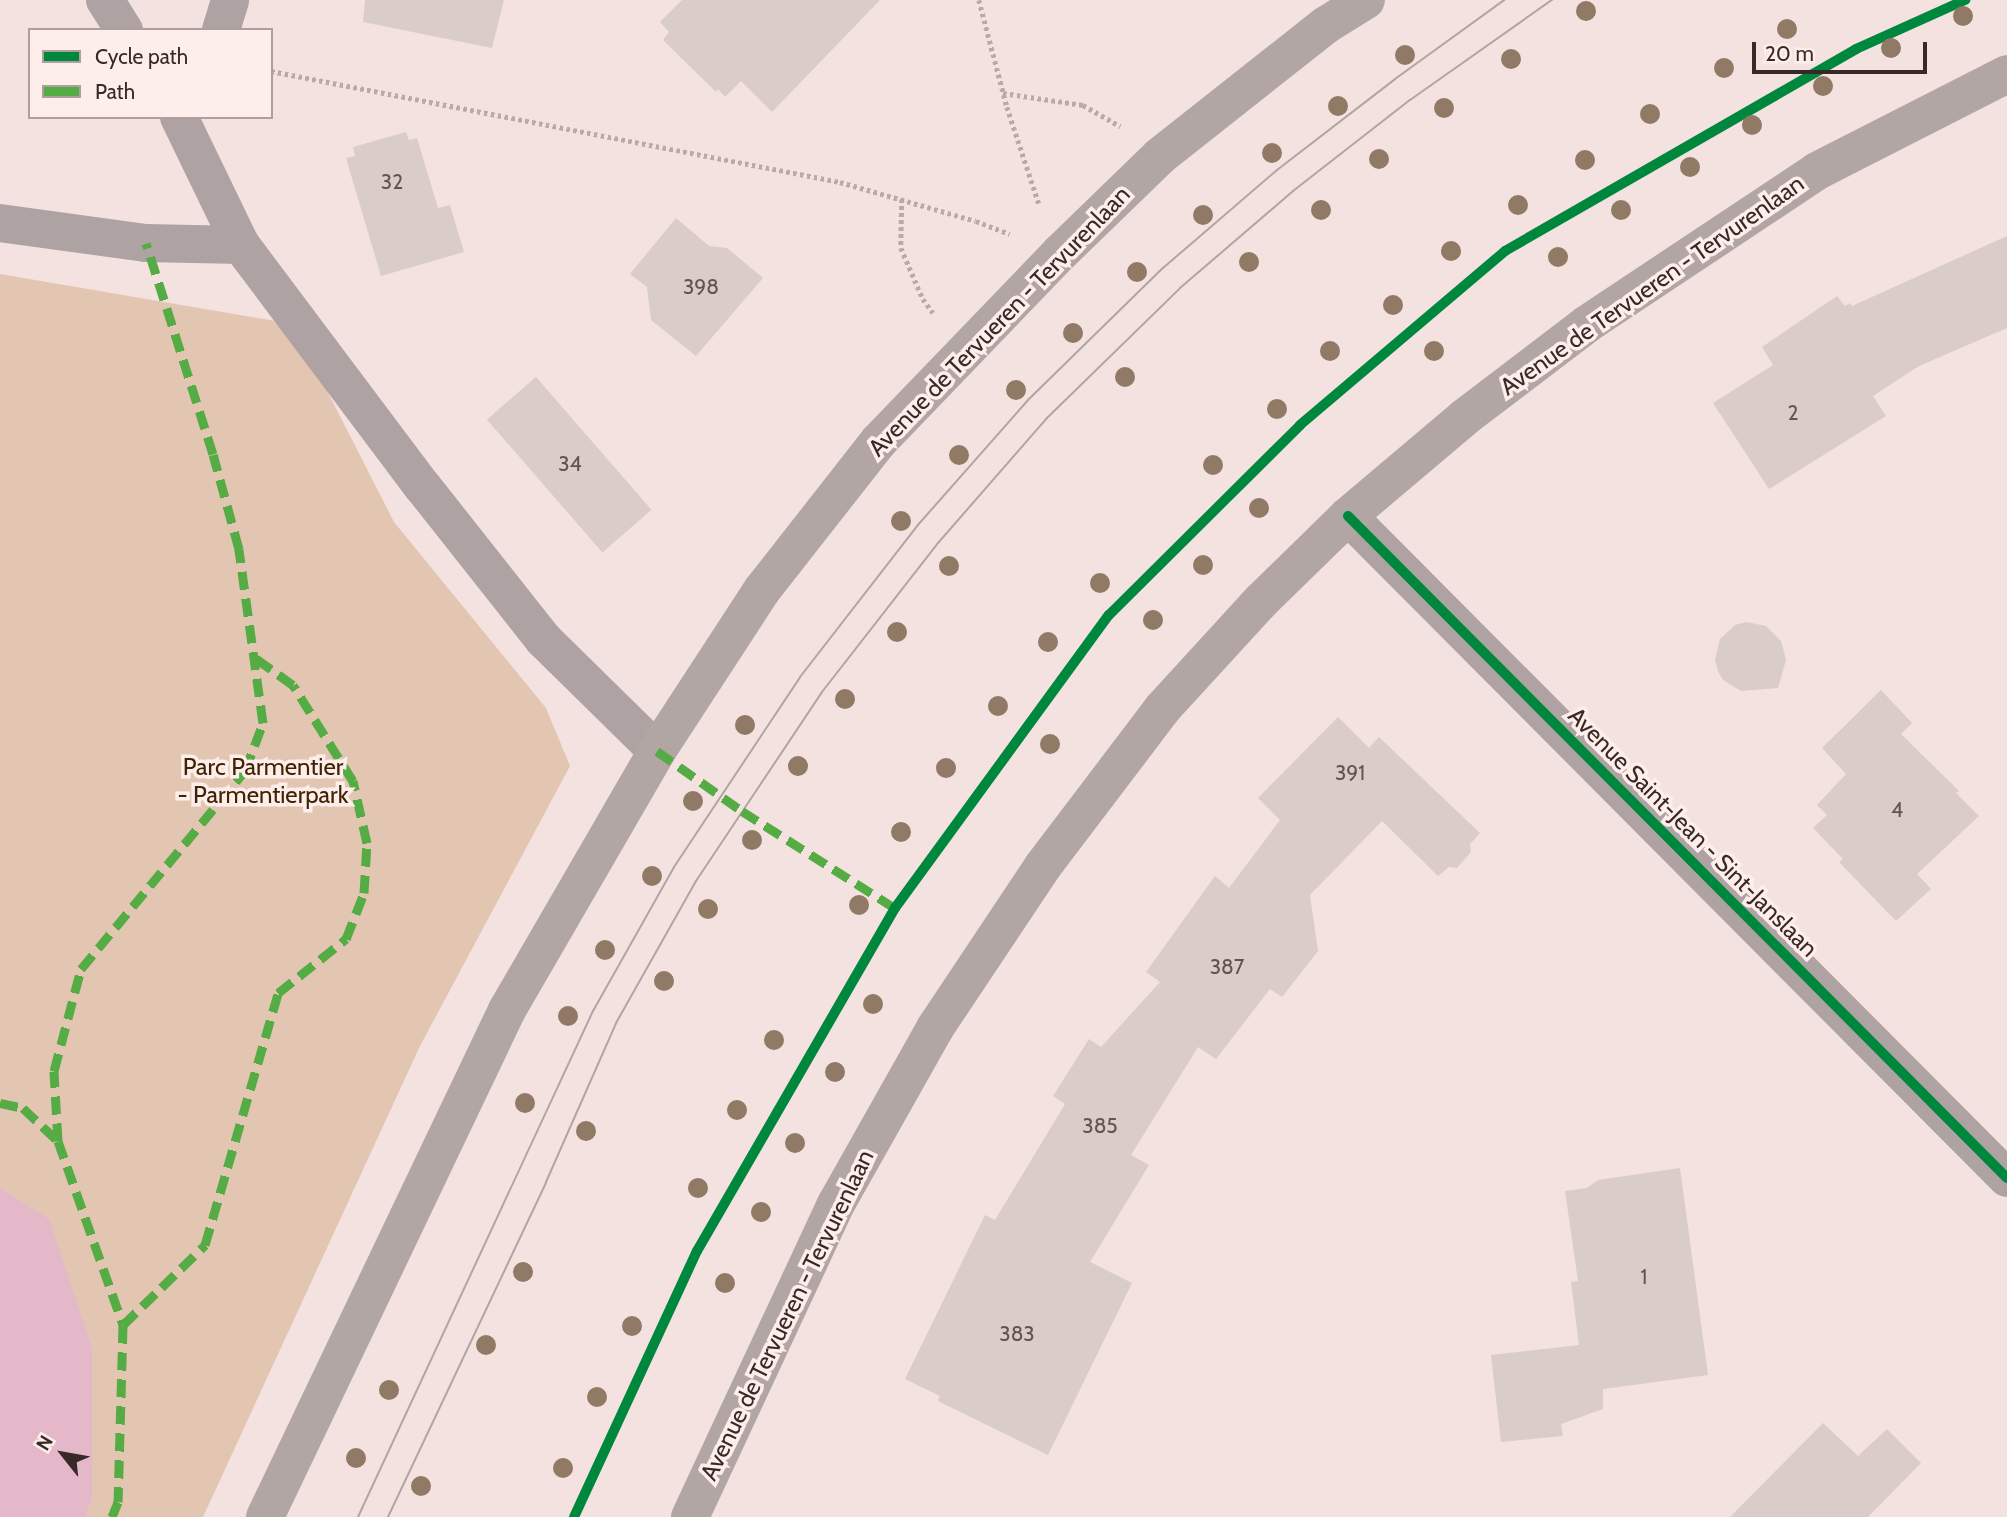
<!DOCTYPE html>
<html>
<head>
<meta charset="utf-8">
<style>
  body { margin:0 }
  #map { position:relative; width:2007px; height:1517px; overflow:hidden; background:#f3e2df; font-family:Cabin,sans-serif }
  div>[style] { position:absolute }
  .green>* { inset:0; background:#e3c6b1 }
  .water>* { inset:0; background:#e4b8c9 }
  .building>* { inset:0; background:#daccc8; transform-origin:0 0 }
  .path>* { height:4.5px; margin-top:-2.25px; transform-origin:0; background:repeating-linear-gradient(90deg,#b7aba9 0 3.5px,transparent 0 7px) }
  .street>* { height:38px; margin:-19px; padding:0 19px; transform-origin:19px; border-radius:19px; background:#aea2a3 }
  .primary>* { height:38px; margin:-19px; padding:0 19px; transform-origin:19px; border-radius:19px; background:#b2a6a4 }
  .tram>* { height:2px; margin:-1px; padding:0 1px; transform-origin:1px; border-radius:1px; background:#b1a5a4 }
  .quiet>* { height:9px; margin-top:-4.5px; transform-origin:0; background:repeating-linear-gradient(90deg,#55ab44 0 18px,transparent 0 27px) }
  .cycleway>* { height:10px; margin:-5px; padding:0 5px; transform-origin:5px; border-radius:5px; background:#00873e }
  .trees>* { width:20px; height:20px; margin:-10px; border-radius:50%; background:#907965 }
  span { translate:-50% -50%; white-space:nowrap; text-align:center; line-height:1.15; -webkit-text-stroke:7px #fdedeb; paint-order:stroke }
  .number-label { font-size:21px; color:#625451 }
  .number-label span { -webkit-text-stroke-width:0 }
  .street-label { font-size:24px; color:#382927 }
  .park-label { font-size:24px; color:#3f2302 }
  .legend { position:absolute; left:28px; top:28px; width:245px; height:91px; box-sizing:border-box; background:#fdedeb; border:2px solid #ae9f9d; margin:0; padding:9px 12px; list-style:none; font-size:21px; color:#382927 }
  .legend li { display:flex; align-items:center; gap:14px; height:35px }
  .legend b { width:35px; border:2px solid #ae9f9d }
  .north { position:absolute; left:28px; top:1419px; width:70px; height:70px; -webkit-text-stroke:5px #fdedeb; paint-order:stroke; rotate:301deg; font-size:19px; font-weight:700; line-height:28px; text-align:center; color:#382927 }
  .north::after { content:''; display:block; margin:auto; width:24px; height:32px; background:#382927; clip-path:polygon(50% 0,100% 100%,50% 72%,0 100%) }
  .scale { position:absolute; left:1752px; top:42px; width:175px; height:32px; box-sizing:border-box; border:4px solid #382927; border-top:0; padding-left:9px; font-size:21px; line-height:24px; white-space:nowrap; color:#382927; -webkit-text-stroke:5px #fdedeb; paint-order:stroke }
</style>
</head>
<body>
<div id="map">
  <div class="green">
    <i style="clip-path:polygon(0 274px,293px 324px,394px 522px,546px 708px,570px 766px,420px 1046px,203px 1517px,0 1517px)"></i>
  </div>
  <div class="water">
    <i style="clip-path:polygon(0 1188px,49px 1219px,92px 1347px,92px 1496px,85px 1517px,0 1517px)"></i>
  </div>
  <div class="building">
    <i style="clip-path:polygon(365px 0,504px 0,492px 48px,363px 22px)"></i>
    <i style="clip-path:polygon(682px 0,880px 0,772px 112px,741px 81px,725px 97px,718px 89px,716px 92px,663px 40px,669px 32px,660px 22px)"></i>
    <i style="clip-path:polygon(406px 132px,409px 140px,417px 138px,438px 208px,450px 205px,464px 252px,381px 276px,346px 158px,355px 156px,353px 147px)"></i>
    <i style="clip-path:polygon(676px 218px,709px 246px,727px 248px,763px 278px,696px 356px,651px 320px,647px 287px,630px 274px)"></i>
    <i style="clip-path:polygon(2007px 236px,2007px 328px,1919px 366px,1873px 396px,1886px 416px,1769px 489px,1713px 403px,1773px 365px,1762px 347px,1837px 296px,1845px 306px,1850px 303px,1852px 306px)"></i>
    <i style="left:536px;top:377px;width:176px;height:65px;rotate:49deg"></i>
    <i style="clip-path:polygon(1746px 622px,1766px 626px,1781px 641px,1786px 660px,1778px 688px,1741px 691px,1723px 680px,1718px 671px,1715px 660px,1720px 639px,1735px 625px)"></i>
    <i style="clip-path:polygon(1881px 690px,1912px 723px,1901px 734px,1959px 791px,1956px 793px,1979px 816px,1917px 874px,1931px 889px,1896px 921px,1839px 862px,1843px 859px,1813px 828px,1827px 815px,1817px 805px,1846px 774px,1822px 748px)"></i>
    <i style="clip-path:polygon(1338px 717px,1369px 748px,1379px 737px,1480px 833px,1470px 844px,1471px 852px,1457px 868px,1449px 867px,1438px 876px,1382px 821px,1310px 895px,1318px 951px,1282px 997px,1270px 989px,1216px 1059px,1198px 1047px,1131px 1155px,1149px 1165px,1090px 1262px,1132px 1283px,1048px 1455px,938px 1401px,940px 1396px,905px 1379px,985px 1215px,995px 1220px,1065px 1104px,1053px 1096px,1089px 1039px,1101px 1047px,1160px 982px,1146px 972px,1215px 876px,1229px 888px,1280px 820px,1258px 798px)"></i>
    <i style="clip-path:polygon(1680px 1168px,1708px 1375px,1603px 1389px,1603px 1409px,1561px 1424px,1563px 1436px,1501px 1442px,1491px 1355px,1579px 1345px,1571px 1282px,1578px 1281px,1565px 1191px,1587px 1188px,1598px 1180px)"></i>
    <i style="clip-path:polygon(1823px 1423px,1858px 1456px,1887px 1429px,1921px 1463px,1868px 1517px,1730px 1517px)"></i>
  </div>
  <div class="path">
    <i style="left:979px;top:0;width:111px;rotate:75.3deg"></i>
    <i style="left:1007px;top:107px;width:102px;rotate:71.7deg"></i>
    <i style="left:271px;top:71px;width:580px;rotate:11.04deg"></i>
    <i style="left:840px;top:182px;width:141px;rotate:16deg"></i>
    <i style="left:976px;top:221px;width:36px;rotate:21deg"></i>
    <i style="left:1003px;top:93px;width:81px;rotate:8.5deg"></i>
    <i style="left:1083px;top:105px;width:43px;rotate:29.6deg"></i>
    <i style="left:902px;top:199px;width:49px;rotate:91.2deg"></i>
    <i style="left:901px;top:248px;width:56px;rotate:66.7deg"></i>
    <i style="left:923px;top:299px;width:17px;rotate:54deg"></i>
  </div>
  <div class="street">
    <i style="left:105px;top:0;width:36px;rotate:58deg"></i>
    <i style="left:221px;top:30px;width:31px;rotate:-73deg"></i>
    <i style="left:179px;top:117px;width:142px;rotate:64.2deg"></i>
    <i style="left:241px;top:245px;width:303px;rotate:53.1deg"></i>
    <i style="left:423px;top:487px;width:195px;rotate:51.7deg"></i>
    <i style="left:544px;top:640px;width:158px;rotate:44.5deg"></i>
    <i style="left:0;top:223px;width:147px;rotate:7.8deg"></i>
    <i style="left:146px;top:243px;width:95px;rotate:1.2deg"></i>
    <i style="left:1348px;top:516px;width:934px;rotate:45.13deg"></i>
  </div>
  <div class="primary">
    <i style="left:265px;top:1517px;width:562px;rotate:-64.48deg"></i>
    <i style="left:507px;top:1010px;width:299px;rotate:-59.9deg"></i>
    <i style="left:657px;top:751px;width:192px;rotate:-56.9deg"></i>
    <i style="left:762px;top:590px;width:189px;rotate:-51.9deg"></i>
    <i style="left:879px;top:441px;width:261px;rotate:-46.1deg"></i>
    <i style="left:1060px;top:253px;width:139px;rotate:-44.1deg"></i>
    <i style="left:1160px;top:156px;width:211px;rotate:-38.3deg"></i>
    <i style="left:1326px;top:25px;width:47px;rotate:-32deg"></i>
    <i style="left:690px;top:1517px;width:345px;rotate:-65deg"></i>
    <i style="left:836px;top:1204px;width:202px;rotate:-60.6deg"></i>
    <i style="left:935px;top:1028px;width:195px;rotate:-56.3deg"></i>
    <i style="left:1043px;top:866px;width:197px;rotate:-52.8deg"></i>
    <i style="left:1162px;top:709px;width:148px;rotate:-47.5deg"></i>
    <i style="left:1262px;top:600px;width:120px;rotate:-44.3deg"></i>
    <i style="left:1348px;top:516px;width:153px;rotate:-40.2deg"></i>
    <i style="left:1465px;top:417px;width:153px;rotate:-37.3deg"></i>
    <i style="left:1587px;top:324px;width:276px;rotate:-33.6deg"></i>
    <i style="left:1817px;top:171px;width:213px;rotate:-27deg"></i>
  </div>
  <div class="tram">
    <i style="left:358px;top:1517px;width:558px;rotate:-65.09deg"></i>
    <i style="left:593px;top:1011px;width:165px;rotate:-60.6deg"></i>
    <i style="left:674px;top:867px;width:228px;rotate:-56.4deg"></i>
    <i style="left:800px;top:677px;width:191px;rotate:-52.2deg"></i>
    <i style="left:917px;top:526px;width:168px;rotate:-48.6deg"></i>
    <i style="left:1028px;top:400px;width:189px;rotate:-44.4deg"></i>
    <i style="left:1163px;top:268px;width:150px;rotate:-40.7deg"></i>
    <i style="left:1277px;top:170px;width:149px;rotate:-37.6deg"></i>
    <i style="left:1395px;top:79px;width:135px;rotate:-35.9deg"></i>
    <i style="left:388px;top:1517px;width:370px;rotate:-64.7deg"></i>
    <i style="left:546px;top:1182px;width:174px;rotate:-66.2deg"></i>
    <i style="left:616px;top:1023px;width:163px;rotate:-60.6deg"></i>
    <i style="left:696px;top:881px;width:227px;rotate:-56.3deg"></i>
    <i style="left:822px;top:692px;width:189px;rotate:-52.1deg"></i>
    <i style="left:938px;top:543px;width:166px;rotate:-48.9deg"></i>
    <i style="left:1047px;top:418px;width:186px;rotate:-44.3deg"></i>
    <i style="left:1180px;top:288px;width:149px;rotate:-40.6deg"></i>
    <i style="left:1293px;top:191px;width:148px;rotate:-37.9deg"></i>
    <i style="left:1410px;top:100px;width:174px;rotate:-35.2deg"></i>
  </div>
  <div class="quiet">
    <i style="left:657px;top:751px;width:104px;rotate:35.2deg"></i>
    <i style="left:742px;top:811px;width:181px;rotate:32.4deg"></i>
    <i style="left:0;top:1103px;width:24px;rotate:12deg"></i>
    <i style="left:23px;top:1108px;width:48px;rotate:43.3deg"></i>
    <i style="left:58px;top:1141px;width:195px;rotate:70.5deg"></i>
    <i style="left:123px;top:1325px;width:177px;rotate:91.6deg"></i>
    <i style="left:118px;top:1502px;width:16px;rotate:112deg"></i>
    <i style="left:58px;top:1141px;width:70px;rotate:-93.3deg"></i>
    <i style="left:54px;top:1071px;width:106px;rotate:-75.2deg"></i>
    <i style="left:81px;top:969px;width:257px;rotate:-50.4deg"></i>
    <i style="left:245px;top:771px;width:51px;rotate:-69.4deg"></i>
    <i style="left:263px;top:723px;width:176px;rotate:-97.9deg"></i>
    <i style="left:239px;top:549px;width:98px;rotate:-105.3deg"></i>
    <i style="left:213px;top:454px;width:221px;rotate:-107.6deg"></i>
    <i style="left:123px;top:1325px;width:115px;rotate:-44.3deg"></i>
    <i style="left:205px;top:1245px;width:262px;rotate:-73.8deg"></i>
    <i style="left:278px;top:993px;width:87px;rotate:-38.5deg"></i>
    <i style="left:346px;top:939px;width:49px;rotate:-68.6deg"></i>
    <i style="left:364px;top:893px;width:50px;rotate:-86.6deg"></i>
    <i style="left:367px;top:843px;width:64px;rotate:-102.7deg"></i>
    <i style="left:353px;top:781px;width:113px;rotate:-122deg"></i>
    <i style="left:293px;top:685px;width:48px;rotate:-144.3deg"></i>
  </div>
  <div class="cycleway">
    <i style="left:1348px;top:516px;width:934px;rotate:45.13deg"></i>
    <i style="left:574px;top:1517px;width:293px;rotate:-65.2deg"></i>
    <i style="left:697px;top:1251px;width:396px;rotate:-60deg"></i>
    <i style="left:895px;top:908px;width:363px;rotate:-53.9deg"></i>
    <i style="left:1109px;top:615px;width:269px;rotate:-44.8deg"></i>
    <i style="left:1300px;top:425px;width:269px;rotate:-40.3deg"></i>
    <i style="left:1505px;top:251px;width:405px;rotate:-29.9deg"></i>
    <i style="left:1856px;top:49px;width:120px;rotate:-24.2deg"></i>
  </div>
  <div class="trees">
    <i style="left:1586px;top:11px"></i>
    <i style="left:1963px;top:16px"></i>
    <i style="left:1787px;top:29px"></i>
    <i style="left:1891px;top:48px"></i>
    <i style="left:1405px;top:55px"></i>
    <i style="left:1511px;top:59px"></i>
    <i style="left:1724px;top:68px"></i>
    <i style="left:1823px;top:86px"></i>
    <i style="left:1338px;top:106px"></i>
    <i style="left:1444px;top:108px"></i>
    <i style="left:1650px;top:114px"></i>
    <i style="left:1752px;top:125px"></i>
    <i style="left:1272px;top:153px"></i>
    <i style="left:1379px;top:159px"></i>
    <i style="left:1585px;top:160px"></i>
    <i style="left:1690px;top:167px"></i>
    <i style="left:1518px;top:205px"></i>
    <i style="left:1321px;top:210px"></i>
    <i style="left:1621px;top:210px"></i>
    <i style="left:1203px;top:215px"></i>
    <i style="left:1451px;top:251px"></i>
    <i style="left:1558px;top:257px"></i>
    <i style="left:1249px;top:262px"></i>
    <i style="left:1137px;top:272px"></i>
    <i style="left:1393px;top:305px"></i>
    <i style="left:1073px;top:333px"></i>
    <i style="left:1330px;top:351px"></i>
    <i style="left:1434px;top:351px"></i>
    <i style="left:1125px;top:377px"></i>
    <i style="left:1016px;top:390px"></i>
    <i style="left:1277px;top:409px"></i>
    <i style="left:959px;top:455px"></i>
    <i style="left:1213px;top:465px"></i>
    <i style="left:1259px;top:508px"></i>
    <i style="left:901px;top:521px"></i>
    <i style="left:1203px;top:565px"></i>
    <i style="left:949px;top:566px"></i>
    <i style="left:1100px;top:583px"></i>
    <i style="left:1153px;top:620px"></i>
    <i style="left:897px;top:632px"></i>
    <i style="left:1048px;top:642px"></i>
    <i style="left:845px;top:699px"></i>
    <i style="left:998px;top:706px"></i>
    <i style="left:745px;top:725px"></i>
    <i style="left:1050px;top:744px"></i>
    <i style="left:798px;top:766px"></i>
    <i style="left:946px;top:768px"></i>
    <i style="left:693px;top:801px"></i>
    <i style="left:901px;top:832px"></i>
    <i style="left:752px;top:840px"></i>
    <i style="left:652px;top:876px"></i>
    <i style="left:859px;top:905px"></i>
    <i style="left:708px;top:909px"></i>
    <i style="left:605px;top:950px"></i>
    <i style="left:664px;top:981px"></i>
    <i style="left:873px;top:1004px"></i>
    <i style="left:568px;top:1016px"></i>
    <i style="left:774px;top:1040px"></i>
    <i style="left:835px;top:1072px"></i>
    <i style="left:525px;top:1103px"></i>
    <i style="left:737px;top:1110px"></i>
    <i style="left:586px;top:1131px"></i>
    <i style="left:795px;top:1143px"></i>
    <i style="left:698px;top:1188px"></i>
    <i style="left:761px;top:1212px"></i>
    <i style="left:523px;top:1272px"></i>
    <i style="left:725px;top:1283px"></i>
    <i style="left:632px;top:1326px"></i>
    <i style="left:486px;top:1345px"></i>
    <i style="left:389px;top:1390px"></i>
    <i style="left:597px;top:1397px"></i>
    <i style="left:356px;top:1458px"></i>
    <i style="left:563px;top:1468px"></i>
    <i style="left:421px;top:1486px"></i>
  </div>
  <div class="number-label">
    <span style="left:392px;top:182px">32</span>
    <span style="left:701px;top:287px">398</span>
    <span style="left:1793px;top:413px">2</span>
    <span style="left:570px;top:464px">34</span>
    <span style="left:1350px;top:773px">391</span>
    <span style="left:1897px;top:810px">4</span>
    <span style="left:1227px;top:967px">387</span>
    <span style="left:1100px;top:1126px">385</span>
    <span style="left:1644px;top:1277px">1</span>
    <span style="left:1017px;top:1334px">383</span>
  </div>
  <div class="street-label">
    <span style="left:1652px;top:285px;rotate:-35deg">Avenue de Tervueren - Tervurenlaan</span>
    <span style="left:999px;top:321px;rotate:-46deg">Avenue de Tervueren - Tervurenlaan</span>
    <span style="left:1693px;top:832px;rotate:45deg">Avenue Saint-Jean - Sint-Janslaan</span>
    <span style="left:787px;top:1315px;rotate:-64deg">Avenue de Tervueren - Tervurenlaan</span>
  </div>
  <div class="park-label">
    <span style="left:263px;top:781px">Parc Parmentier<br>- Parmentierpark</span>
  </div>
  <ul class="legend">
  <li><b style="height:9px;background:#00873e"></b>Cycle path</li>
  <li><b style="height:9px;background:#55ab44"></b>Path</li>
  </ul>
  <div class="north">N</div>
  <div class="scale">20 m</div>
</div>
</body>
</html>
